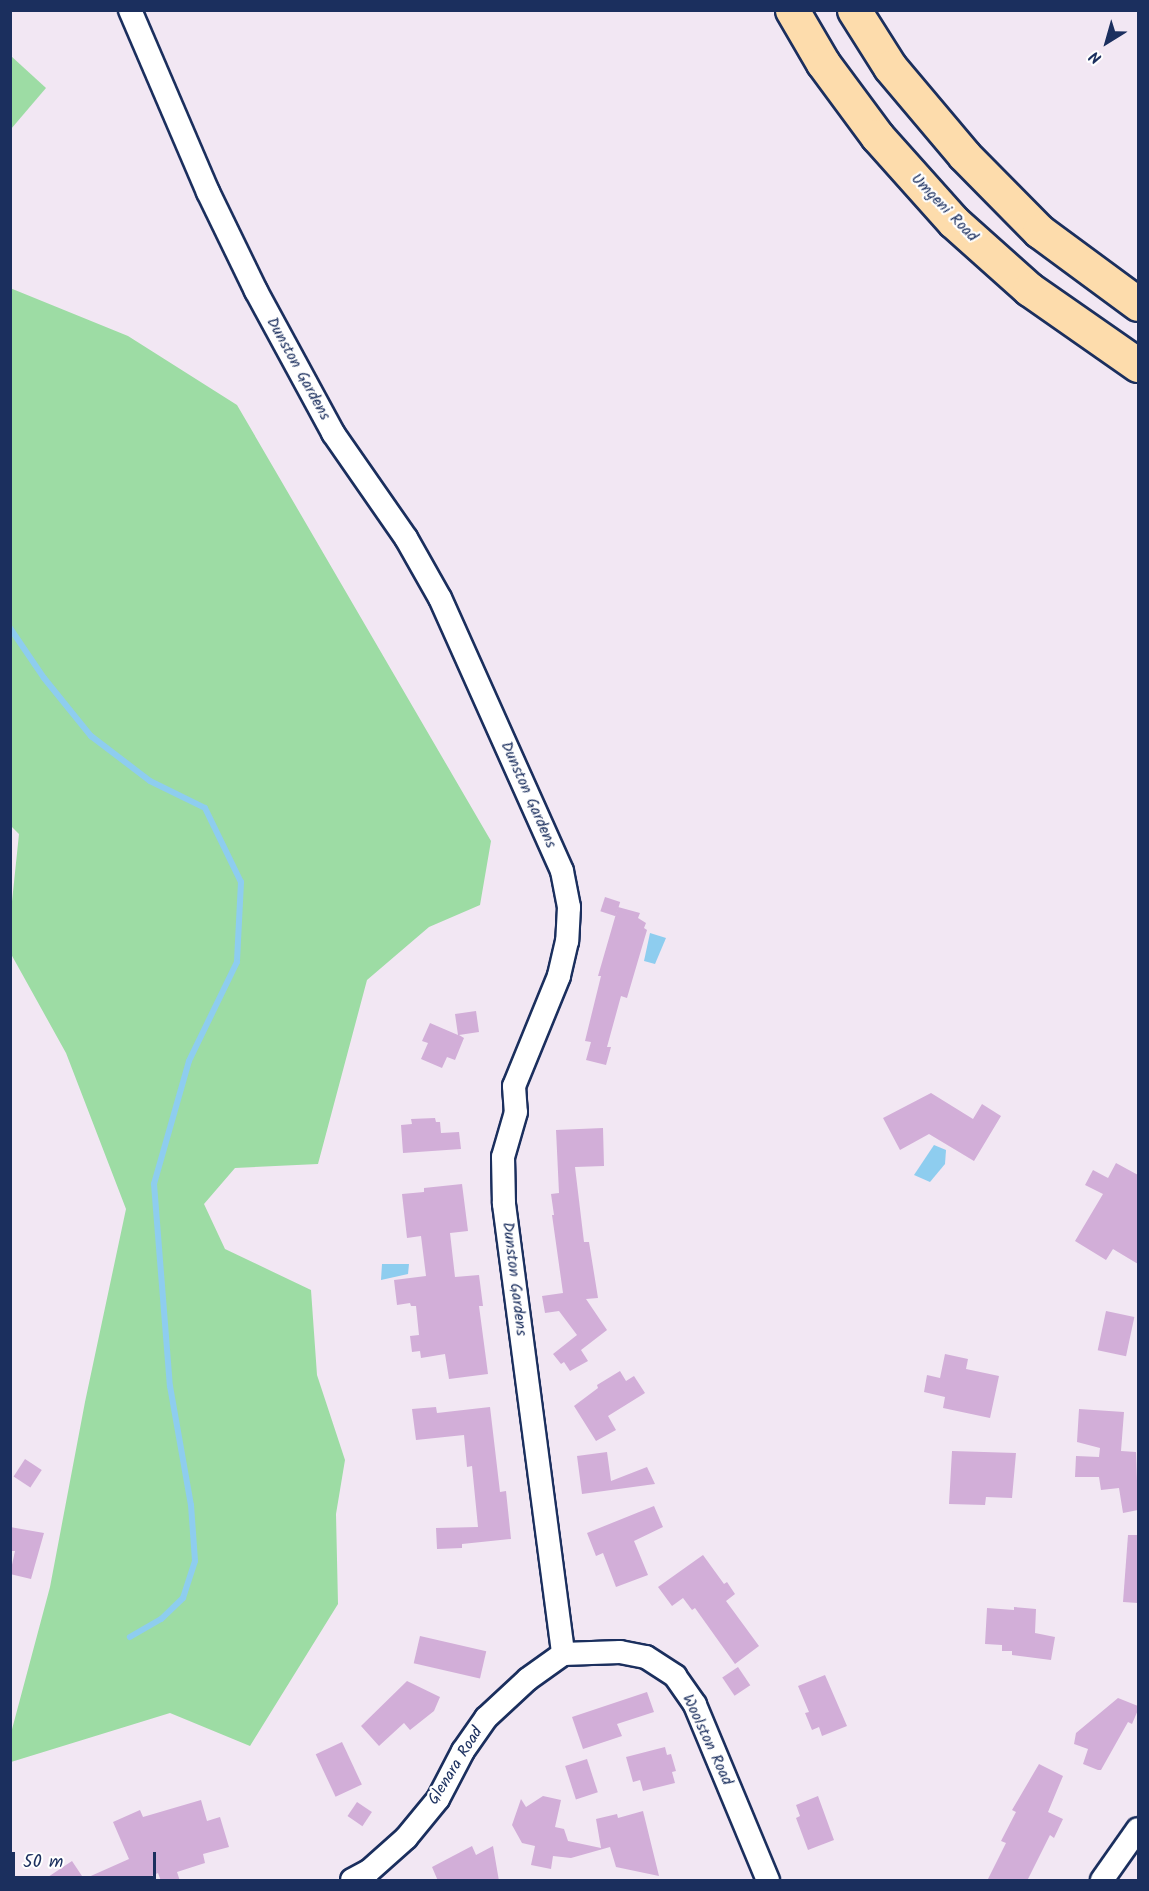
<!DOCTYPE html>
<html>
<head>
<meta charset="utf-8">
<style>
  body { margin:0 }
  #map { position:relative; width:1149px; height:1891px; overflow:hidden; background:#f2e7f3; font-family:Kalam,sans-serif }
  div>[style] { position:absolute }
  .green>* { inset:0; background:#9ddca4 }
  .water>* { inset:0; background:#8ecdef }
  .stream>* { height:6px; margin:-3px; padding:0 3px; transform-origin:3px; border-radius:3px; background:#8ecdef }
  .building>* { inset:0; background:#d2aed8; transform-origin:0 0 }
  .roads { filter:drop-shadow(2px 0 #1b2f5e) drop-shadow(-2px 0 #1b2f5e) drop-shadow(0 2px #1b2f5e) drop-shadow(0 -2px #1b2f5e) }
  .street>* { height:22px; margin:-11px; padding:0 11px; transform-origin:11px; border-radius:11px; background:#fff }
  .highway>* { height:33px; margin:-16.5px; padding:0 16.5px; transform-origin:16.5px; border-radius:16.5px; background:#fddcac }
  span { translate:-50% -50%; white-space:nowrap; text-align:center; line-height:1.15; -webkit-text-stroke:4.5px #fff; paint-order:stroke }
  .street-label { font-size:16px; color:#1b2f5e }
  .frame { position:absolute; inset:0; border:12px solid #1b2f5e; pointer-events:none }
  .north { position:absolute; left:1077px; top:12px; width:60px; height:60px; -webkit-text-stroke:4px #fff; paint-order:stroke; rotate:217deg; font-size:16px; font-weight:700; line-height:24px; text-align:center; color:#1b2f5e }
  .north::after { content:''; display:block; margin:auto; width:21px; height:27px; background:#1b2f5e; clip-path:polygon(50% 0,100% 100%,50% 72%,0 100%) }
  .scale { position:absolute; left:12px; top:1852px; width:144px; height:27px; box-sizing:border-box; border:3px solid #1b2f5e; border-top:0; padding-left:8px; font-size:18px; line-height:21px; white-space:nowrap; color:#1b2f5e; -webkit-text-stroke:4px #fff; paint-order:stroke }
</style>
</head>
<body>
<div id="map">
  <div class="green">
    <i style="clip-path:polygon(11px 56px,46px 88px,11px 129px)"></i>
    <i style="clip-path:polygon(10px 288px,128px 336px,237px 405px,491px 841px,480px 905px,429px 927px,367px 980px,318px 1164px,235px 1168px,204px 1204px,225px 1249px,311px 1290px,317px 1375px,345px 1460px,336px 1514px,338px 1604px,250px 1746px,170px 1713px,11px 1762px,11px 1733px,50px 1587px,85px 1402px,126px 1209px,66px 1053px,11px 954px,11px 911px,19px 834px,10px 825px)"></i>
  </div>
  <div class="water">
    <i style="clip-path:polygon(650px 933px,666px 938px,655px 964px,644px 961px)"></i>
    <i style="clip-path:polygon(934px 1145px,946px 1150px,945px 1164px,930px 1182px,914px 1175px)"></i>
    <i style="clip-path:polygon(382px 1264px,409px 1264px,408px 1274px,381px 1280px)"></i>
  </div>
  <div class="stream">
    <i style="left:10px;top:628px;width:60px;rotate:55.8deg"></i>
    <i style="left:44px;top:678px;width:75px;rotate:51deg"></i>
    <i style="left:91px;top:736px;width:74px;rotate:37.3deg"></i>
    <i style="left:150px;top:781px;width:61px;rotate:26.1deg"></i>
    <i style="left:205px;top:808px;width:82px;rotate:64.1deg"></i>
    <i style="left:241px;top:882px;width:80px;rotate:92.9deg"></i>
    <i style="left:237px;top:962px;width:110px;rotate:115.9deg"></i>
    <i style="left:189px;top:1061px;width:128px;rotate:105.9deg"></i>
    <i style="left:154px;top:1184px;width:203px;rotate:85.5deg"></i>
    <i style="left:170px;top:1386px;width:121px;rotate:80deg"></i>
    <i style="left:191px;top:1505px;width:56px;rotate:85.9deg"></i>
    <i style="left:195px;top:1561px;width:39px;rotate:108deg"></i>
    <i style="left:183px;top:1598px;width:30px;rotate:136deg"></i>
    <i style="left:161px;top:1619px;width:36px;rotate:150deg"></i>
  </div>
  <div class="building">
    <i style="left:605px;top:897px;width:16px;height:15px;rotate:18deg"></i>
    <i style="clip-path:polygon(618px 907px,640px 913px,638px 918px,646px 923px,644px 928px,647px 930px,627px 998px,621px 996px,607px 1047px,611px 1047px,606px 1065px,586px 1060px,591px 1042px,585px 1041px,601px 976px,598px 976px)"></i>
    <i style="clip-path:polygon(476px 1011px,479px 1032px,459px 1035px,464px 1038px,455px 1060px,447px 1057px,442px 1068px,421px 1059px,428px 1043px,422px 1041px,430px 1023px,458px 1035px,455px 1014px)"></i>
    <i style="clip-path:polygon(931px 1093px,973px 1119px,982px 1104px,1001px 1116px,974px 1161px,929px 1134px,900px 1150px,883px 1118px)"></i>
    <i style="clip-path:polygon(435px 1118px,436px 1122px,440px 1122px,441px 1133px,459px 1132px,461px 1149px,403px 1153px,401px 1125px,412px 1124px,411px 1119px)"></i>
    <i style="clip-path:polygon(603px 1128px,604px 1166px,575px 1167px,584px 1242px,589px 1242px,598px 1298px,586px 1299px,607px 1330px,581px 1350px,588px 1361px,570px 1371px,564px 1362px,561px 1364px,553px 1354px,577px 1335px,559px 1311px,545px 1313px,542px 1296px,563px 1293px,552px 1215px,554px 1215px,551px 1194px,559px 1193px,556px 1130px)"></i>
    <i style="clip-path:polygon(1116px 1163px,1138px 1175px,1138px 1264px,1113px 1249px,1106px 1260px,1075px 1241px,1103px 1194px,1085px 1185px,1093px 1170px,1108px 1178px)"></i>
    <i style="clip-path:polygon(462px 1184px,468px 1231px,450px 1233px,455px 1277px,479px 1275px,483px 1306px,479px 1306px,488px 1374px,449px 1379px,445px 1354px,421px 1358px,420px 1351px,412px 1352px,410px 1336px,419px 1335px,416px 1306px,411px 1306px,410px 1303px,397px 1305px,394px 1280px,426px 1276px,421px 1236px,407px 1238px,402px 1194px,424px 1192px,424px 1188px)"></i>
    <i style="left:1106px;top:1311px;width:29px;height:40px;rotate:12deg"></i>
    <i style="clip-path:polygon(945px 1354px,968px 1359px,966px 1369px,999px 1376px,990px 1418px,943px 1408px,945px 1397px,924px 1392px,927px 1375px,940px 1378px)"></i>
    <i style="clip-path:polygon(620px 1371px,626px 1381px,634px 1376px,645px 1393px,608px 1416px,616px 1430px,596px 1441px,574px 1406px,598px 1388px,597px 1385px)"></i>
    <i style="clip-path:polygon(436px 1407px,437px 1413px,490px 1407px,500px 1492px,506px 1491px,511px 1539px,462px 1544px,462px 1548px,437px 1549px,436px 1528px,478px 1527px,472px 1466px,467px 1467px,464px 1435px,416px 1440px,412px 1409px)"></i>
    <i style="clip-path:polygon(1079px 1409px,1124px 1412px,1121px 1451px,1136px 1452px,1138px 1510px,1123px 1513px,1119px 1488px,1101px 1490px,1099px 1477px,1075px 1477px,1076px 1456px,1099px 1457px,1100px 1448px,1077px 1442px)"></i>
    <i style="clip-path:polygon(952px 1451px,1016px 1453px,1012px 1498px,986px 1497px,985px 1505px,949px 1504px)"></i>
    <i style="clip-path:polygon(607px 1452px,611px 1481px,647px 1467px,655px 1484px,582px 1494px,577px 1456px)"></i>
    <i style="left:25px;top:1459px;width:20px;height:21px;rotate:33deg"></i>
    <i style="clip-path:polygon(654px 1506px,663px 1527px,634px 1541px,648px 1575px,616px 1587px,603px 1553px,596px 1556px,587px 1533px)"></i>
    <i style="clip-path:polygon(10px 1527px,44px 1533px,31px 1579px,10px 1574px,15px 1551px,10px 1551px)"></i>
    <i style="clip-path:polygon(1128px 1535px,1138px 1535px,1138px 1603px,1123px 1602px)"></i>
    <i style="clip-path:polygon(703px 1555px,724px 1584px,727px 1582px,735px 1594px,726px 1601px,759px 1646px,735px 1664px,695px 1608px,692px 1610px,683px 1598px,672px 1606px,658px 1587px)"></i>
    <i style="clip-path:polygon(1014px 1607px,1036px 1609px,1035px 1633px,1055px 1637px,1051px 1660px,1012px 1655px,1012px 1651px,1002px 1651px,1002px 1645px,985px 1644px,987px 1608px,1014px 1610px)"></i>
    <i style="left:420px;top:1636px;width:68px;height:28px;rotate:13deg"></i>
    <i style="left:738px;top:1667px;width:22px;height:19px;rotate:56deg"></i>
    <i style="clip-path:polygon(825px 1675px,847px 1726px,822px 1736px,819px 1727px,812px 1730px,805px 1713px,809px 1712px,798px 1686px)"></i>
    <i style="clip-path:polygon(407px 1681px,440px 1697px,434px 1711px,410px 1730px,404px 1723px,379px 1746px,361px 1726px)"></i>
    <i style="clip-path:polygon(647px 1692px,654px 1712px,617px 1724px,622px 1736px,583px 1749px,572px 1717px)"></i>
    <i style="clip-path:polygon(1118px 1698px,1138px 1706px,1138px 1710px,1132px 1724px,1128px 1722px,1101px 1770px,1098px 1770px,1083px 1764px,1088px 1749px,1074px 1744px,1076px 1733px)"></i>
    <i style="left:342px;top:1742px;width:47px;height:29px;rotate:65deg"></i>
    <i style="clip-path:polygon(665px 1747px,667px 1755px,671px 1754px,676px 1771px,672px 1772px,675px 1783px,643px 1791px,640px 1780px,633px 1782px,626px 1757px)"></i>
    <i style="left:587px;top:1759px;width:35px;height:23px;rotate:72deg"></i>
    <i style="clip-path:polygon(1039px 1764px,1063px 1776px,1048px 1812px,1063px 1819px,1054px 1838px,1050px 1835px,1027px 1881px,987px 1881px,1006px 1843px,1001px 1841px,1016px 1812px,1012px 1810px)"></i>
    <i style="clip-path:polygon(543px 1796px,561px 1800px,555px 1827px,564px 1829px,568px 1841px,601px 1848px,596px 1819px,617px 1814px,618px 1818px,643px 1811px,659px 1876px,616px 1867px,610px 1847px,571px 1858px,553px 1856px,551px 1869px,531px 1865px,535px 1846px,522px 1843px,512px 1825px,521px 1799px,526px 1807px)"></i>
    <i style="clip-path:polygon(818px 1796px,834px 1840px,808px 1850px,796px 1818px,800px 1816px,796px 1805px)"></i>
    <i style="clip-path:polygon(201px 1800px,207px 1821px,220px 1817px,229px 1847px,203px 1854px,205px 1863px,177px 1872px,180px 1881px,161px 1881px,158px 1873px,141px 1881px,42px 1881px,72px 1861px,84px 1879px,129px 1859px,113px 1822px,140px 1810px,143px 1817px)"></i>
    <i style="left:357px;top:1802px;width:18px;height:17px;rotate:34deg"></i>
    <i style="clip-path:polygon(472px 1846px,476px 1855px,493px 1846px,499px 1881px,438px 1881px,432px 1867px)"></i>
  </div>
  <div class="roads">
    <div class="street">
      <i style="left:130px;top:10px;width:198px;rotate:66.8deg"></i>
      <i style="left:208px;top:192px;width:110px;rotate:64.1deg"></i>
      <i style="left:256px;top:291px;width:162px;rotate:61.5deg"></i>
      <i style="left:333px;top:433px;width:128px;rotate:55.2deg"></i>
      <i style="left:406px;top:538px;width:69px;rotate:60.5deg"></i>
      <i style="left:440px;top:598px;width:299px;rotate:65.9deg"></i>
      <i style="left:562px;top:871px;width:37px;rotate:79deg"></i>
      <i style="left:569px;top:907px;width:34px;rotate:93deg"></i>
      <i style="left:567px;top:941px;width:36px;rotate:103deg"></i>
      <i style="left:559px;top:976px;width:119px;rotate:112.2deg"></i>
      <i style="left:514px;top:1086px;width:26px;rotate:86deg"></i>
      <i style="left:516px;top:1112px;width:47px;rotate:106.1deg"></i>
      <i style="left:503px;top:1157px;width:47px;rotate:88.8deg"></i>
      <i style="left:504px;top:1204px;width:454px;rotate:82.5deg"></i>
      <i style="left:563px;top:1654px;width:57px;rotate:-2deg"></i>
      <i style="left:620px;top:1652px;width:26px;rotate:11deg"></i>
      <i style="left:646px;top:1657px;width:35px;rotate:33deg"></i>
      <i style="left:675px;top:1676px;width:35px;rotate:55deg"></i>
      <i style="left:695px;top:1705px;width:190px;rotate:67.4deg"></i>
      <i style="left:352px;top:1880px;width:19px;rotate:-28deg"></i>
      <i style="left:369px;top:1871px;width:50px;rotate:-41.7deg"></i>
      <i style="left:406px;top:1838px;width:50px;rotate:-50.6deg"></i>
      <i style="left:438px;top:1799px;width:54px;rotate:-62.5deg"></i>
      <i style="left:463px;top:1751px;width:40px;rotate:-55.1deg"></i>
      <i style="left:486px;top:1718px;width:57px;rotate:-42.9deg"></i>
      <i style="left:528px;top:1679px;width:43px;rotate:-35.5deg"></i>
      <i style="left:1102px;top:1880px;width:62px;rotate:-54.8deg"></i>
    </div>
    <div class="highway">
      <i style="left:792px;top:10px;width:61px;rotate:59.7deg"></i>
      <i style="left:823px;top:63px;width:91px;rotate:53.5deg"></i>
      <i style="left:877px;top:136px;width:115px;rotate:48.2deg"></i>
      <i style="left:954px;top:222px;width:101px;rotate:41.8deg"></i>
      <i style="left:1029px;top:289px;width:133px;rotate:34.9deg"></i>
      <i style="left:854px;top:10px;width:67px;rotate:57.7deg"></i>
      <i style="left:890px;top:67px;width:115px;rotate:49.9deg"></i>
      <i style="left:964px;top:155px;width:107px;rotate:45.4deg"></i>
      <i style="left:1039px;top:231px;width:123px;rotate:36.4deg"></i>
    </div>
  </div>
  <div class="street-label">
    <span style="left:944px;top:208px;rotate:46deg">Umgeni Road</span>
    <span style="left:298px;top:369px;rotate:61deg">Dunston Gardens</span>
    <span style="left:528px;top:795px;rotate:66deg">Dunston Gardens</span>
    <span style="left:514px;top:1279px;rotate:83deg">Dunston Gardens</span>
    <span style="left:707px;top:1740px;rotate:65deg">Woolston Road</span>
    <span style="left:456px;top:1766px;rotate:-58deg">Glenara Road</span>
  </div>
  <div class="frame"></div>
  <div class="north">N</div>
  <div class="scale">50 m</div>
</div>
</body>
</html>
